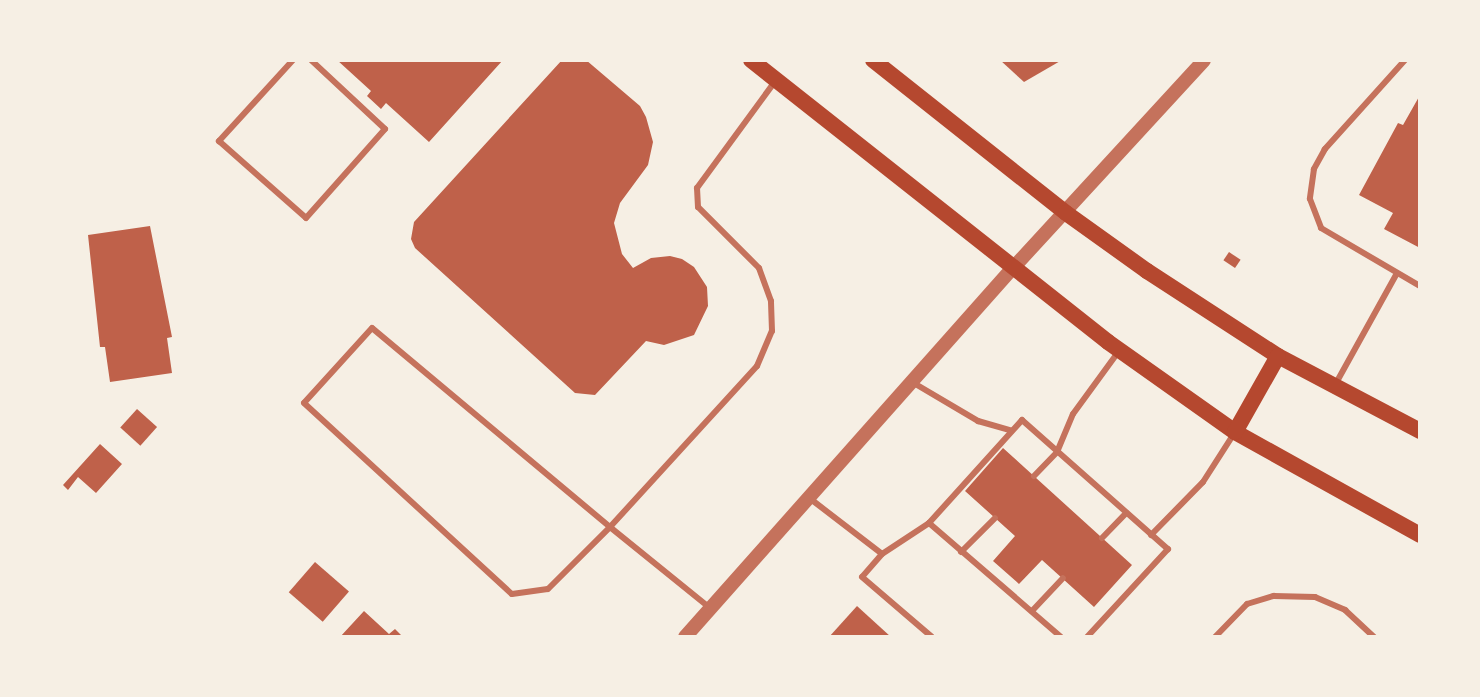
<!DOCTYPE html>
<html>
<head>
<meta charset="utf-8">
<style>
  body { margin:0 }
  #map { position:relative; width:1480px; height:697px; overflow:hidden; background:#f6efe4; font-family:Overpass,sans-serif }
  div>[style] { position:absolute }
  .building>* { inset:0; background:#bf614a; transform-origin:0 0 }
  .service>* { height:6px; margin:-3px; padding:0 3px; transform-origin:3px; border-radius:3px; background:#c5725c }
  .tertiary>* { height:14px; margin:-7px; padding:0 7px; transform-origin:7px; border-radius:7px; background:#c5725c }
  .secondary>* { height:16px; margin:-8px; padding:0 8px; transform-origin:8px; border-radius:8px; background:#b5482f }
  span { translate:-50% -50%; white-space:nowrap; text-align:center; line-height:1.15; -webkit-text-stroke:8px #f6efe4; paint-order:stroke }
  .frame { position:absolute; inset:0; border:62px solid #f6efe4; pointer-events:none }
</style>
</head>
<body>
<div id="map">
  <div class="building">
    <i style="clip-path:polygon(337px 60px,503px 60px,429px 142px,386px 103px,381px 109px,367px 96px,371px 91px)"></i>
    <i style="clip-path:polygon(562px 60px,586px 60px,640px 106px,646px 117px,653px 142px,648px 165px,620px 203px,614px 223px,622px 254px,633px 268px,651px 258px,670px 256px,682px 259px,694px 267px,707px 287px,708px 306px,694px 335px,664px 345px,646px 341px,595px 395px,575px 393px,415px 248px,411px 239px,414px 222px)"></i>
    <i style="clip-path:polygon(1000px 60px,1062px 60px,1024px 82px)"></i>
    <i style="clip-path:polygon(1420px 95px,1420px 248px,1384px 229px,1393px 213px,1359px 195px,1398px 123px,1403px 125px)"></i>
    <i style="clip-path:polygon(150px 226px,172px 337px,167px 338px,172px 373px,110px 382px,105px 347px,100px 347px,88px 235px)"></i>
    <i style="left:1229px;top:252px;width:14px;height:10px;rotate:34deg"></i>
    <i style="left:137px;top:409px;width:27px;height:25px;rotate:42deg"></i>
    <i style="clip-path:polygon(100px 444px,122px 464px,96px 493px,78px 477px,68px 490px,63px 485px)"></i>
    <i style="clip-path:polygon(1003px 448px,1132px 565px,1094px 607px,1042px 560px,1019px 584px,993px 561px,1015px 536px,965px 491px)"></i>
    <i style="left:315px;top:562px;width:45px;height:40px;rotate:41deg"></i>
    <i style="clip-path:polygon(857px 606px,891px 637px,829px 637px)"></i>
    <i style="clip-path:polygon(364px 611px,389px 634px,395px 629px,403px 637px,340px 637px)"></i>
  </div>
  <div class="service">
    <i style="left:293px;top:60px;width:110px;rotate:132.4deg"></i>
    <i style="left:219px;top:141px;width:116px;rotate:41.5deg"></i>
    <i style="left:306px;top:218px;width:119px;rotate:-48.4deg"></i>
    <i style="left:385px;top:129px;width:101px;rotate:-137deg"></i>
    <i style="left:1405px;top:60px;width:120px;rotate:132deg"></i>
    <i style="left:1325px;top:149px;width:23px;rotate:119deg"></i>
    <i style="left:1314px;top:169px;width:30px;rotate:98deg"></i>
    <i style="left:1310px;top:199px;width:31px;rotate:69deg"></i>
    <i style="left:1321px;top:228px;width:115px;rotate:30.4deg"></i>
    <i style="left:912px;top:382px;width:77px;rotate:30.6deg"></i>
    <i style="left:978px;top:421px;width:35px;rotate:16deg"></i>
    <i style="left:1335px;top:385px;width:128px;rotate:-61deg"></i>
    <i style="left:1034px;top:476px;width:33px;rotate:-46deg"></i>
    <i style="left:1057px;top:452px;width:41px;rotate:-67.2deg"></i>
    <i style="left:1073px;top:414px;width:78px;rotate:-53.9deg"></i>
    <i style="left:808px;top:497px;width:93px;rotate:37.6deg"></i>
    <i style="left:882px;top:554px;width:56px;rotate:-33.4deg"></i>
    <i style="left:929px;top:523px;width:139px;rotate:-47.9deg"></i>
    <i style="left:1022px;top:420px;width:195px;rotate:41.5deg"></i>
    <i style="left:1168px;top:549px;width:120px;rotate:132.6deg"></i>
    <i style="left:929px;top:523px;width:174px;rotate:40.8deg"></i>
    <i style="left:1151px;top:535px;width:74px;rotate:-45.5deg"></i>
    <i style="left:1203px;top:482px;width:56px;rotate:-57.4deg"></i>
    <i style="left:1102px;top:538px;width:35px;rotate:-46deg"></i>
    <i style="left:961px;top:552px;width:48px;rotate:-45deg"></i>
    <i style="left:882px;top:554px;width:30px;rotate:131deg"></i>
    <i style="left:862px;top:577px;width:92px;rotate:40.6deg"></i>
    <i style="left:710px;top:608px;width:129px;rotate:-141deg"></i>
    <i style="left:610px;top:527px;width:310px;rotate:-140.1deg"></i>
    <i style="left:372px;top:328px;width:101px;rotate:132.2deg"></i>
    <i style="left:304px;top:403px;width:282px;rotate:42.6deg"></i>
    <i style="left:512px;top:594px;width:36px;rotate:-8deg"></i>
    <i style="left:548px;top:589px;width:88px;rotate:-45deg"></i>
    <i style="left:610px;top:527px;width:218px;rotate:-47.6deg"></i>
    <i style="left:757px;top:366px;width:38px;rotate:-67deg"></i>
    <i style="left:772px;top:331px;width:30px;rotate:-92deg"></i>
    <i style="left:771px;top:301px;width:35px;rotate:-110deg"></i>
    <i style="left:759px;top:268px;width:86px;rotate:-135deg"></i>
    <i style="left:698px;top:207px;width:19px;rotate:-93deg"></i>
    <i style="left:697px;top:188px;width:134px;rotate:-53.8deg"></i>
    <i style="left:1032px;top:611px;width:45px;rotate:-46.8deg"></i>
    <i style="left:1215px;top:637px;width:46px;rotate:-45.9deg"></i>
    <i style="left:1247px;top:604px;width:28px;rotate:-17deg"></i>
    <i style="left:1274px;top:596px;width:41px;rotate:1.4deg"></i>
    <i style="left:1315px;top:597px;width:33px;rotate:23deg"></i>
    <i style="left:1345px;top:610px;width:40px;rotate:43deg"></i>
  </div>
  <div class="tertiary">
    <i style="left:685px;top:637px;width:494px;rotate:-48.4deg"></i>
    <i style="left:1013px;top:268px;width:282px;rotate:-47.4deg"></i>
  </div>
  <div class="secondary">
    <i style="left:751px;top:60px;width:455px;rotate:38.3deg"></i>
    <i style="left:1108px;top:342px;width:156px;rotate:35.3deg"></i>
    <i style="left:1235px;top:432px;width:212px;rotate:29.1deg"></i>
    <i style="left:873px;top:60px;width:246px;rotate:38.4deg"></i>
    <i style="left:1066px;top:213px;width:100px;rotate:35.6deg"></i>
    <i style="left:1147px;top:271px;width:156px;rotate:33deg"></i>
    <i style="left:1278px;top:356px;width:161px;rotate:27.8deg"></i>
    <i style="left:1235px;top:432px;width:87px;rotate:-60.5deg"></i>
  </div>
  <div class="frame"></div>
</div>
</body>
</html>
